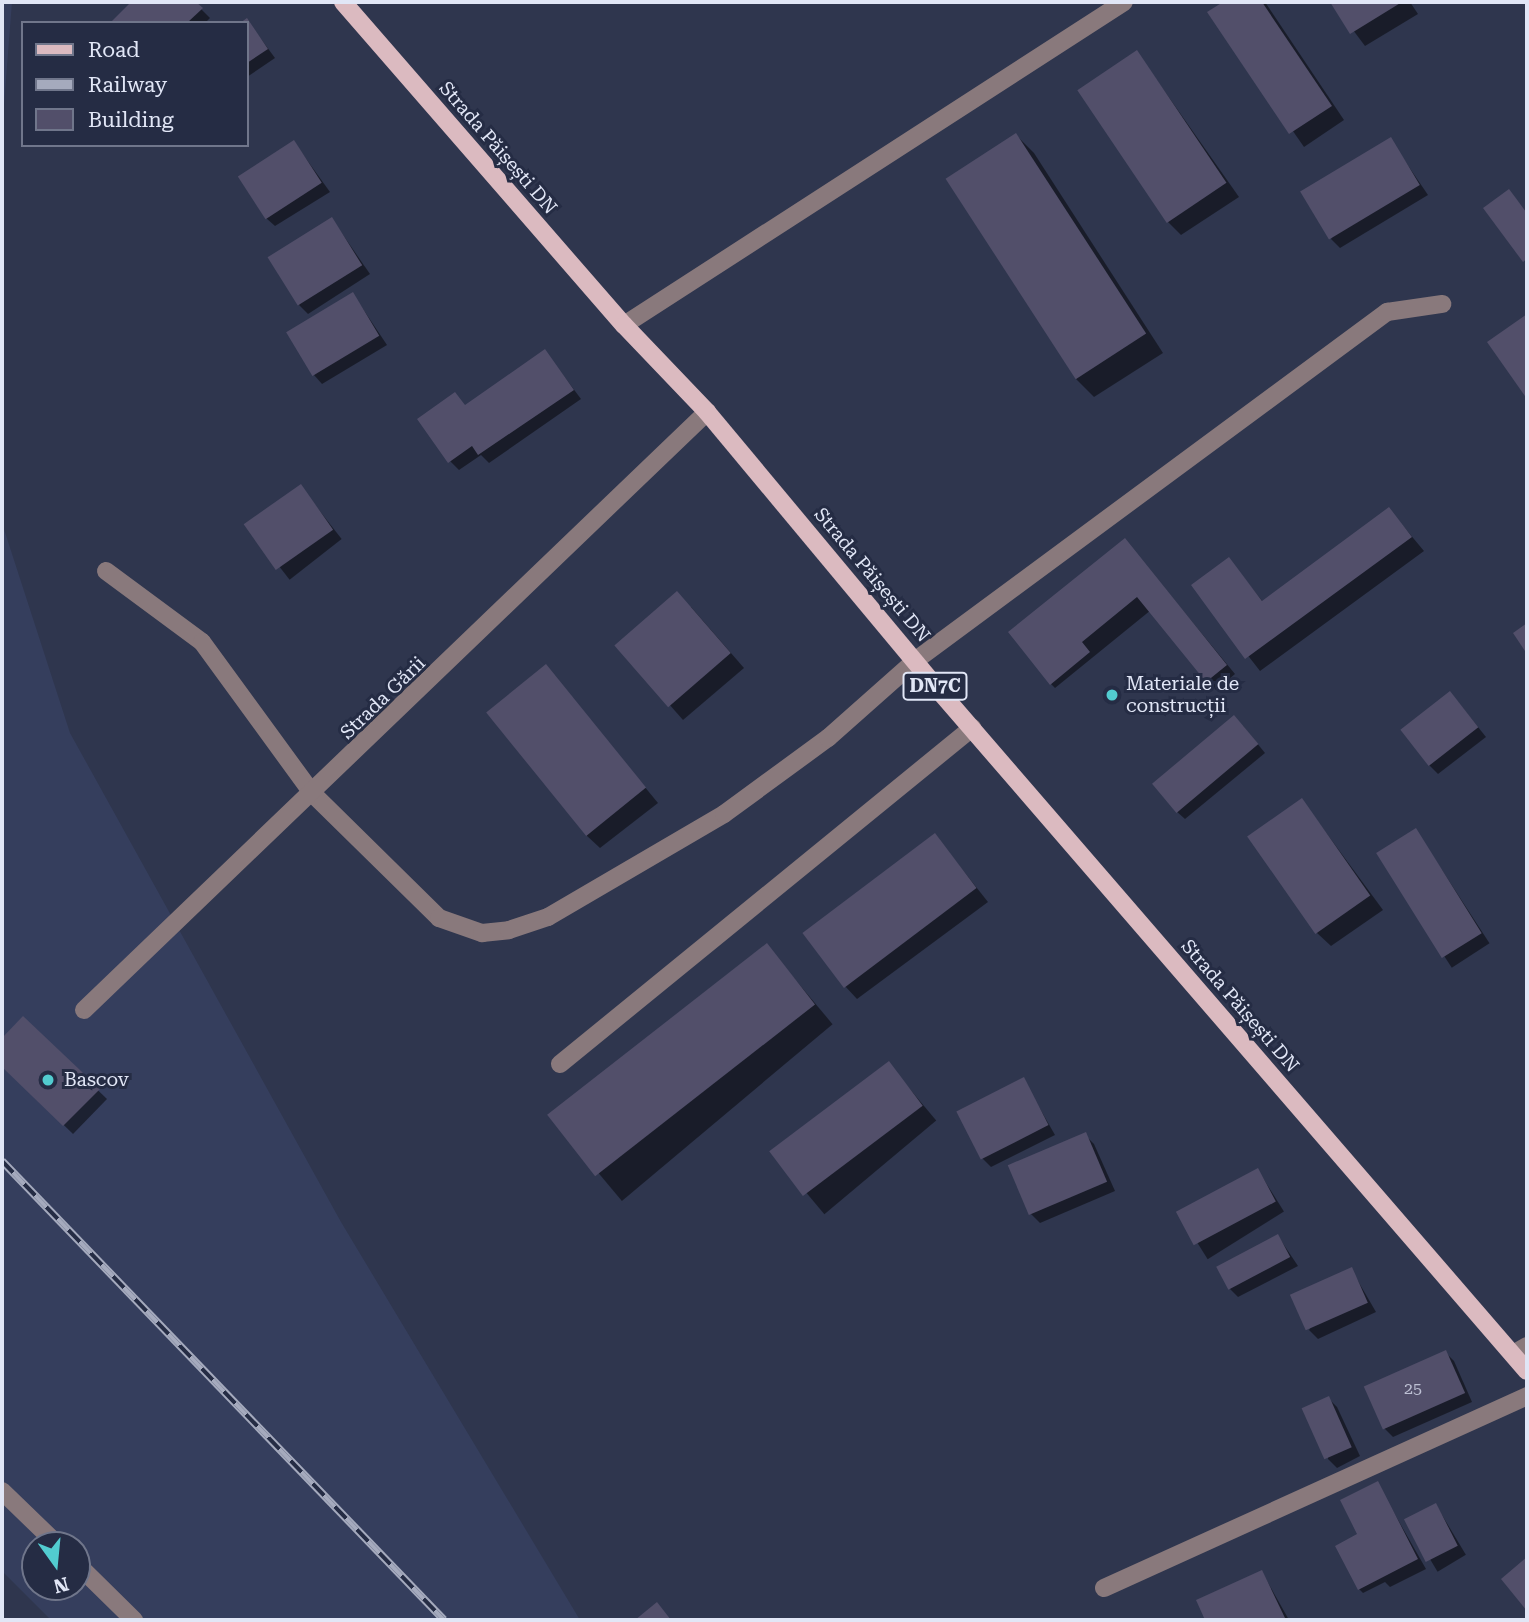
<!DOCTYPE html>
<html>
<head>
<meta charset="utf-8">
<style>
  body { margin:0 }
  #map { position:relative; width:1529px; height:1622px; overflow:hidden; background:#2f364e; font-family:"Roboto Serif",serif }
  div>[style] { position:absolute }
  .built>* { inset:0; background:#353e5d }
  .shadow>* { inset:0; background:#0007; transform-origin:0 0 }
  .building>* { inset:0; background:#524f6a; transform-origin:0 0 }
  .minor>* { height:18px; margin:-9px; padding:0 9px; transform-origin:9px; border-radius:9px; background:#89797c }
  .major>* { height:18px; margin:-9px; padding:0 9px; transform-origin:9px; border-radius:9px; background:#dbbac0 }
  .rail>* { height:8px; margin-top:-4px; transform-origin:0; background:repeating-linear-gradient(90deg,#252c44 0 16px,#a5aabd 0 32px); box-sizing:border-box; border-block:2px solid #a5aabd }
  .dots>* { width:19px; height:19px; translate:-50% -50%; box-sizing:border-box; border:4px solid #252c44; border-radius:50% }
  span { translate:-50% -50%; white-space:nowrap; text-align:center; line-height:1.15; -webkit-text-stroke:6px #252c44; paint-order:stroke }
  .number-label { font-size:16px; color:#bdc0d3 }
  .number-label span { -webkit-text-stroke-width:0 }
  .shield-label span { padding:2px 5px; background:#252c44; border:2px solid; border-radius:5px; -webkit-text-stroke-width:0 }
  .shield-label { font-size:18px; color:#e1e6f6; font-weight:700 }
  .street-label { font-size:19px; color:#e1e6f6 }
  .poi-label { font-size:19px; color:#e1e6f6 }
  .left { translate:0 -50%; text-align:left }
  .frame { position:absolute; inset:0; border:4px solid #e1e6f6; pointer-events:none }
  .legend { position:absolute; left:21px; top:21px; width:228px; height:126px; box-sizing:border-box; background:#252c44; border:2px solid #70768b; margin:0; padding:9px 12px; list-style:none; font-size:21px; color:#e1e6f6 }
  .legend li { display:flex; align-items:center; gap:14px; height:35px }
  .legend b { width:35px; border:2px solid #70768b }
  .north { position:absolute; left:21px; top:1531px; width:70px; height:70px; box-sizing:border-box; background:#252c44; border:2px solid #70768b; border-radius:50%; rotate:165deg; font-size:19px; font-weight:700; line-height:28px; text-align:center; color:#e1e6f6 }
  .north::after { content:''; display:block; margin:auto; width:24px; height:32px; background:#52ccd0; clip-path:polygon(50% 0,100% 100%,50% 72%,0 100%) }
</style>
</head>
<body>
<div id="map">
  <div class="built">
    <i style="clip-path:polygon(2px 2px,12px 2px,2px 131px)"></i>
    <i style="clip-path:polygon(evenodd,2px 523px,70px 733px,341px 1222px,580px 1620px,51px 1620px,2px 1571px,2px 523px,35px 1545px,77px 1545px,77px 1587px,35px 1587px,35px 1545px)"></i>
  </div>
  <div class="shadow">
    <i style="clip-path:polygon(133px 2px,194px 2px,210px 18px,205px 23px,113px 23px)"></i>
    <i style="clip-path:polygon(1226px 2px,1265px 2px,1344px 120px,1304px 147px,1210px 12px)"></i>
    <i style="clip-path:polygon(1332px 2px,1410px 2px,1418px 14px,1365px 46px)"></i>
    <i style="clip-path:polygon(247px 20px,275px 58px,247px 77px)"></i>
    <i style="clip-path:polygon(1137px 52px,1239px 197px,1181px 235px,1167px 221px)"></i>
    <i style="clip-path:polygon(1016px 135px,1034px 153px,1163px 353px,1094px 397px,1076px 379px)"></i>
    <i style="clip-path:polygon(1390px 139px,1428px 195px,1340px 248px,1331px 239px)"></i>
    <i style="clip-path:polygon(294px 142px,330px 192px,275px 226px,266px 218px)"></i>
    <i style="clip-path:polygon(1509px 191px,1527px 213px,1527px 264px,1485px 208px)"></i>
    <i style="clip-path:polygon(332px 219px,370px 274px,308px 314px,299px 305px)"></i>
    <i style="clip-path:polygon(353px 294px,387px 345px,322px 384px,314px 375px)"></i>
    <i style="clip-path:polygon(545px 351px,581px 399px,489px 463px,481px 455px,459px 470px,450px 461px,465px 407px)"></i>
    <i style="left:301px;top:487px;width:66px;height:66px;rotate:52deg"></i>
    <i style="clip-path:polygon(1389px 509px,1424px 551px,1260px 671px,1193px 585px,1229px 559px,1263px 602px)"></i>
    <i style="clip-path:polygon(1125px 540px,1235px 674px,1216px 690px,1151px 610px,1055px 688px,1051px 684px)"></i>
    <i style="clip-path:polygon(691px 607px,744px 668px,683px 720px,617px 645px)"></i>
    <i style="clip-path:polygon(546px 667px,658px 803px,600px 848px,586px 835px)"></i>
    <i style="clip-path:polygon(1458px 702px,1486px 737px,1438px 774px,1429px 765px)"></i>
    <i style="clip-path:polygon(1243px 726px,1265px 753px,1185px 819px,1176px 811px)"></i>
    <i style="clip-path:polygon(1302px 800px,1383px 910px,1331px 946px,1317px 933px)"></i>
    <i style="left:1416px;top:830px;width:135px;height:45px;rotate:57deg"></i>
    <i style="clip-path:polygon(935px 835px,988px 902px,857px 999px,844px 985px)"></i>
    <i style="left:767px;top:946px;width:102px;height:275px;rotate:50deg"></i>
    <i style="clip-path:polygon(23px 1018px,107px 1099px,73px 1134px,2px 1065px,2px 1040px)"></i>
    <i style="left:888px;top:1063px;width:75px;height:146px;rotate:50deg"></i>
    <i style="clip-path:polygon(1023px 1079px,1055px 1135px,991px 1167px,982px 1158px)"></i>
    <i style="clip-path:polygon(1085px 1135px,1094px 1144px,1115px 1191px,1040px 1223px,1031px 1214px,1010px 1167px)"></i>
    <i style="left:1258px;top:1170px;width:49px;height:90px;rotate:58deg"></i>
    <i style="clip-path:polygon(1278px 1236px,1298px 1266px,1238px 1297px,1229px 1288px)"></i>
    <i style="clip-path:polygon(1351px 1269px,1376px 1312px,1318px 1339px,1309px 1330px)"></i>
    <i style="clip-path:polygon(1445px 1352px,1454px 1361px,1472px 1402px,1393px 1437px,1384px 1428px)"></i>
    <i style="clip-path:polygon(1328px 1398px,1337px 1407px,1360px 1456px,1337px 1468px,1328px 1459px)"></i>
    <i style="clip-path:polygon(1377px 1483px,1426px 1569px,1390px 1587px,1385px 1582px,1363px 1593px,1359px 1589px,1359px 1535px)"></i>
    <i style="left:1436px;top:1505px;width:58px;height:33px;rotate:59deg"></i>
    <i style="clip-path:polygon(1262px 1572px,1289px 1620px,1207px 1620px,1198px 1600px)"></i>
  </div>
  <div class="building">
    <i style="clip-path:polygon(131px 2px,196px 2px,203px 8px,187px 23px,110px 23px)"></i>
    <i style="clip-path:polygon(1223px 2px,1262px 2px,1332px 106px,1289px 134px,1207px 12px)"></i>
    <i style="clip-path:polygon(1330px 2px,1402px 2px,1350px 34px)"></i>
    <i style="clip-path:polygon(247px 18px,268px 49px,247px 63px,247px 23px,240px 23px)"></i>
    <i style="left:1137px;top:50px;width:160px;height:72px;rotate:56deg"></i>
    <i style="left:1016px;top:133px;width:239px;height:84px;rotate:57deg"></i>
    <i style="left:1391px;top:137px;width:56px;height:106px;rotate:59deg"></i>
    <i style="left:294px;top:140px;width:51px;height:67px;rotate:57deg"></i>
    <i style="clip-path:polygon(1509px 189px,1527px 213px,1527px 259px,1523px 262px,1483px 208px)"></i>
    <i style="left:332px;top:217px;width:57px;height:76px;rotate:58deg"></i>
    <i style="left:353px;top:292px;width:51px;height:78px;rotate:59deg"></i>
    <i style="clip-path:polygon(1527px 314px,1527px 399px,1487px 342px)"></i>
    <i style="clip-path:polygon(545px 349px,574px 390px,478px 455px,472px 446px,448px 463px,417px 419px,455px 392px,465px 405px)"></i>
    <i style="left:301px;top:484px;width:56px;height:70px;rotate:55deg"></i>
    <i style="clip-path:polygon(1389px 507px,1412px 537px,1245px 659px,1191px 585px,1229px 557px,1262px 601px)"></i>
    <i style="clip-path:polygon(1125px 538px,1227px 665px,1206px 682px,1137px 597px,1082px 642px,1090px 652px,1050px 685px,1008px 632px)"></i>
    <i style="left:677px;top:591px;width:82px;height:83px;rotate:49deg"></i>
    <i style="clip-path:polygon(1527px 623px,1527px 654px,1513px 633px)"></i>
    <i style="left:546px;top:664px;width:159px;height:77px;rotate:51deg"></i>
    <i style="left:1450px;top:691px;width:46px;height:63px;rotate:52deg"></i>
    <i style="left:1234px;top:715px;width:38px;height:107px;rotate:50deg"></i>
    <i style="left:1302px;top:798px;width:119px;height:67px;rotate:55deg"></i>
    <i style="left:1416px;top:828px;width:124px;height:47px;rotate:58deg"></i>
    <i style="left:935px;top:833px;width:69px;height:166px;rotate:53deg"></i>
    <i style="left:767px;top:943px;width:78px;height:279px;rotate:52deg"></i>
    <i style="clip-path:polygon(23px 1016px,100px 1089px,63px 1126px,2px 1067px,2px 1038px)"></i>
    <i style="left:889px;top:1061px;width:56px;height:150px;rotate:53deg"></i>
    <i style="left:1024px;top:1077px;width:54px;height:76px;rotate:63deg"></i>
    <i style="left:1086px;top:1132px;width:54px;height:85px;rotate:67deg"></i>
    <i style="left:1258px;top:1168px;width:38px;height:93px;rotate:62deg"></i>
    <i style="left:1278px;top:1234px;width:26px;height:70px;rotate:62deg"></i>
    <i style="left:1352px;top:1267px;width:39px;height:68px;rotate:66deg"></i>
    <i style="left:1446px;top:1350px;width:47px;height:90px;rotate:66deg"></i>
    <i style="left:1329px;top:1396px;width:56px;height:30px;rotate:66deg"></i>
    <i style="clip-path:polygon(1378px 1481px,1418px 1559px,1358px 1590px,1335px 1546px,1357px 1534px,1340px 1500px)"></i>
    <i style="left:1436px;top:1503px;width:48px;height:36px;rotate:63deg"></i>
    <i style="clip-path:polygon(1527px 1557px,1527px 1611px,1501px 1579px)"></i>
    <i style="clip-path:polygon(1262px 1570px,1285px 1618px,1205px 1620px,1196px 1600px)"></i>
    <i style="clip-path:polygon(657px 1602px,671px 1620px,635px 1620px)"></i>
  </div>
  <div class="minor">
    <i style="left:624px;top:325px;width:595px;rotate:-32.86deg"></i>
    <i style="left:106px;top:571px;width:119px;rotate:36.5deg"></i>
    <i style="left:202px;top:642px;width:188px;rotate:53.9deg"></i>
    <i style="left:313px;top:794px;width:177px;rotate:44.5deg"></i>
    <i style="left:439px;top:918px;width:46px;rotate:19.2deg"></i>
    <i style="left:482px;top:933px;width:27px;rotate:-6deg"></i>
    <i style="left:509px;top:930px;width:41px;rotate:-18.4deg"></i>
    <i style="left:548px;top:917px;width:204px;rotate:-30.3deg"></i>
    <i style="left:724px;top:814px;width:129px;rotate:-36.2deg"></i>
    <i style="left:828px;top:738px;width:118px;rotate:-41.6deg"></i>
    <i style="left:916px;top:660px;width:586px;rotate:-36.46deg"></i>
    <i style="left:1387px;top:312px;width:56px;rotate:-8.3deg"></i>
    <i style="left:84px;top:1010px;width:864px;rotate:-43.83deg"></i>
    <i style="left:560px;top:1064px;width:532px;rotate:-39.2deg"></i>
    <i style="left:1513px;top:1354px;width:16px;rotate:-30deg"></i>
    <i style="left:2px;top:1491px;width:78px;rotate:44deg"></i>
    <i style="left:77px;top:1564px;width:80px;rotate:44.5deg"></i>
    <i style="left:1104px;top:1588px;width:465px;rotate:-24.4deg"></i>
  </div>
  <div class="major">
    <i style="left:343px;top:2px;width:428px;rotate:49deg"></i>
    <i style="left:624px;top:325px;width:120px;rotate:46.3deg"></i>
    <i style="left:707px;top:412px;width:356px;rotate:50.2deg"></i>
    <i style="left:935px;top:686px;width:905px;rotate:49.17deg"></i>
  </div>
  <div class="rail">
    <i style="left:2px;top:1161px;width:637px;rotate:46.08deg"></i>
  </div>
  <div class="dots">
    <i style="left:1112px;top:695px;background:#52ccd0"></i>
    <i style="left:48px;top:1080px;background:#52ccd0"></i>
  </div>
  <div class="number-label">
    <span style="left:1413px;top:1389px">25</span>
  </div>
  <div class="shield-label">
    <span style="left:935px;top:686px">DN7C</span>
  </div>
  <div class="street-label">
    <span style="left:498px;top:148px;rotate:49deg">Strada Păișești DN</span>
    <span style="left:872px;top:575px;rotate:50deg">Strada Păișești DN</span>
    <span style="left:383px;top:698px;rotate:-44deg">Strada Gării</span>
    <span style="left:1240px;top:1006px;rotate:49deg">Strada Păișești DN</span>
  </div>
  <div class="poi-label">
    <span class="left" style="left:1126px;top:695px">Materiale de<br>construcții</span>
    <span class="left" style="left:64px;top:1080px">Bascov</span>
  </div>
  <div class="frame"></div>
  <ul class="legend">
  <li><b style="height:9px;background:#dbbac0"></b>Road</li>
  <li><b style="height:9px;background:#a5aabd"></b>Railway</li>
  <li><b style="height:19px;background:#524f6a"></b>Building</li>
  </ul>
  <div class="north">N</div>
</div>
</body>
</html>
